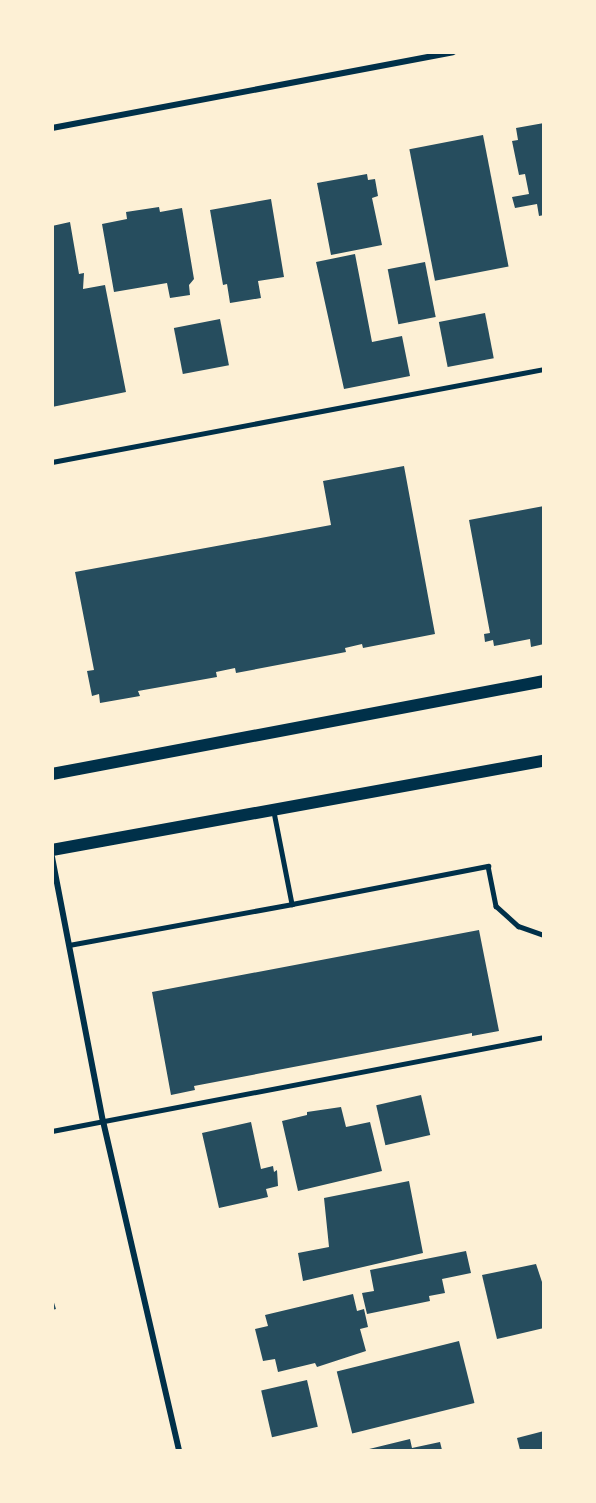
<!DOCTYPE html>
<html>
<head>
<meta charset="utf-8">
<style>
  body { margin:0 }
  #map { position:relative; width:596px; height:1503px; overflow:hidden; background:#fdf0d5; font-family:Roboto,sans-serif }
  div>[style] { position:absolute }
  .building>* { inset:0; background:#264d5e; transform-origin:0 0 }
  .service>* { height:4.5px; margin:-2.25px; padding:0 2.25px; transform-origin:2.25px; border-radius:2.25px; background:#003049 }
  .minor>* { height:6px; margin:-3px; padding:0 3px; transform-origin:3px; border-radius:3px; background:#003049 }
  .secondary>* { height:12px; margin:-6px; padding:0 6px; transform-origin:6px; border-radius:6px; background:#003049 }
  span { translate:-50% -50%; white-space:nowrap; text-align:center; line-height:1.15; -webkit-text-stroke:6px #fdf0d5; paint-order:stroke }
  .frame { position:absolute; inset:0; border:54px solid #fdf0d5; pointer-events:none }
</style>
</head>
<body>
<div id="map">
  <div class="building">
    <i style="clip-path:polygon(544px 123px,544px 215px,539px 216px,537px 204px,515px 208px,512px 197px,529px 194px,525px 174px,519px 175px,512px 141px,518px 140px,516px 128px)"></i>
    <i style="left:483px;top:135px;width:134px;height:75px;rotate:79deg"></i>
    <i style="clip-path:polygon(367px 174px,368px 180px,375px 179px,378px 196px,372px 198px,382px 245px,331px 255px,317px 183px)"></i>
    <i style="clip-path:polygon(271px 199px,284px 277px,258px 281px,261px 298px,230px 303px,227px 284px,223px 285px,210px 210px)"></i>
    <i style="clip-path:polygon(159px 207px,160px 212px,182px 208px,194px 279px,189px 285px,190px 295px,170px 298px,167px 283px,114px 292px,102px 224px,127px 219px,126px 212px)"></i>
    <i style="clip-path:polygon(70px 222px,79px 274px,84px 273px,83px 289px,105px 285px,126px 392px,52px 407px,52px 226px)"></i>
    <i style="clip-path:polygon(355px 254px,372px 342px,402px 336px,410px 376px,344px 389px,316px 262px)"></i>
    <i style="left:425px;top:262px;width:56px;height:38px;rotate:79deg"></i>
    <i style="left:485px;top:313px;width:46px;height:47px;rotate:79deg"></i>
    <i style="left:220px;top:319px;width:47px;height:47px;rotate:79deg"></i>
    <i style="clip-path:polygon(404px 466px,435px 634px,363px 648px,362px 644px,345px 648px,346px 652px,236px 673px,235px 668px,216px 672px,217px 677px,138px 691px,140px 696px,100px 703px,99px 694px,92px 696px,87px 671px,94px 670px,75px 572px,331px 525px,323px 481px)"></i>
    <i style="clip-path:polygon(544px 506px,544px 644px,531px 647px,530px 639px,494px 646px,493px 640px,485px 642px,484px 634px,490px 633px,469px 520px)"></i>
    <i style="clip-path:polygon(479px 930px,499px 1031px,472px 1036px,472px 1033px,194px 1086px,195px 1090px,171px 1095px,152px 992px)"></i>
    <i style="left:421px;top:1095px;width:41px;height:46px;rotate:77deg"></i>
    <i style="clip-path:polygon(341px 1107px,346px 1127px,370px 1122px,382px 1171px,298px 1191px,282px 1121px,307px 1115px,307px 1112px)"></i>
    <i style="clip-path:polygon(251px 1122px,261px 1169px,273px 1166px,274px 1172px,277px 1170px,278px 1186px,266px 1189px,268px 1197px,219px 1208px,202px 1133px)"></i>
    <i style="clip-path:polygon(409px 1181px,423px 1253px,303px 1281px,298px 1253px,329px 1247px,324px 1198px)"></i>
    <i style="clip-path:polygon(466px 1251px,471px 1273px,442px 1279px,445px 1293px,429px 1296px,430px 1301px,367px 1314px,362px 1293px,374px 1291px,370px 1270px)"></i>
    <i style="clip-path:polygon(536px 1264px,544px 1288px,544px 1328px,497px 1339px,482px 1275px)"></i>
    <i style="clip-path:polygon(353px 1294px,357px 1311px,364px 1309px,368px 1327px,360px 1329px,366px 1351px,317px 1367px,315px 1363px,278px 1372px,275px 1359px,263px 1361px,255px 1329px,268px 1326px,265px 1315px)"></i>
    <i style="clip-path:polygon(52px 1296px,56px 1309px,52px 1310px)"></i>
    <i style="left:459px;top:1341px;width:64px;height:126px;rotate:76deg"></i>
    <i style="left:307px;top:1380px;width:48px;height:47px;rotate:77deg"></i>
    <i style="clip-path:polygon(544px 1431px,544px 1450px,520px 1450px,517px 1438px)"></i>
    <i style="clip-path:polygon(410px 1439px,412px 1448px,440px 1442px,442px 1450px,365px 1450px)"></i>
  </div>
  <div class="service">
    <i style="left:52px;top:462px;width:501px;rotate:-10.7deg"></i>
    <i style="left:274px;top:812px;width:94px;rotate:78.9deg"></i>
    <i style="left:292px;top:904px;width:200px;rotate:-11deg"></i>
    <i style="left:488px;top:866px;width:41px;rotate:78.7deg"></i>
    <i style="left:496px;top:906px;width:30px;rotate:42deg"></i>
    <i style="left:518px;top:926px;width:28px;rotate:19deg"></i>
    <i style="left:69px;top:945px;width:227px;rotate:-10.4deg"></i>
    <i style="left:52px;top:1131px;width:501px;rotate:-10.82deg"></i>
  </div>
  <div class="minor">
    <i style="left:52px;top:128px;width:408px;rotate:-10.7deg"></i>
    <i style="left:52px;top:857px;width:269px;rotate:79.1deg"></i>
    <i style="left:103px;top:1121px;width:338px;rotate:77deg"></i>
  </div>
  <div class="secondary">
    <i style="left:52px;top:774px;width:501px;rotate:-10.7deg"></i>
    <i style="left:52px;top:850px;width:500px;rotate:-10.3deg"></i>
  </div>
  <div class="frame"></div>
</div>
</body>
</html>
